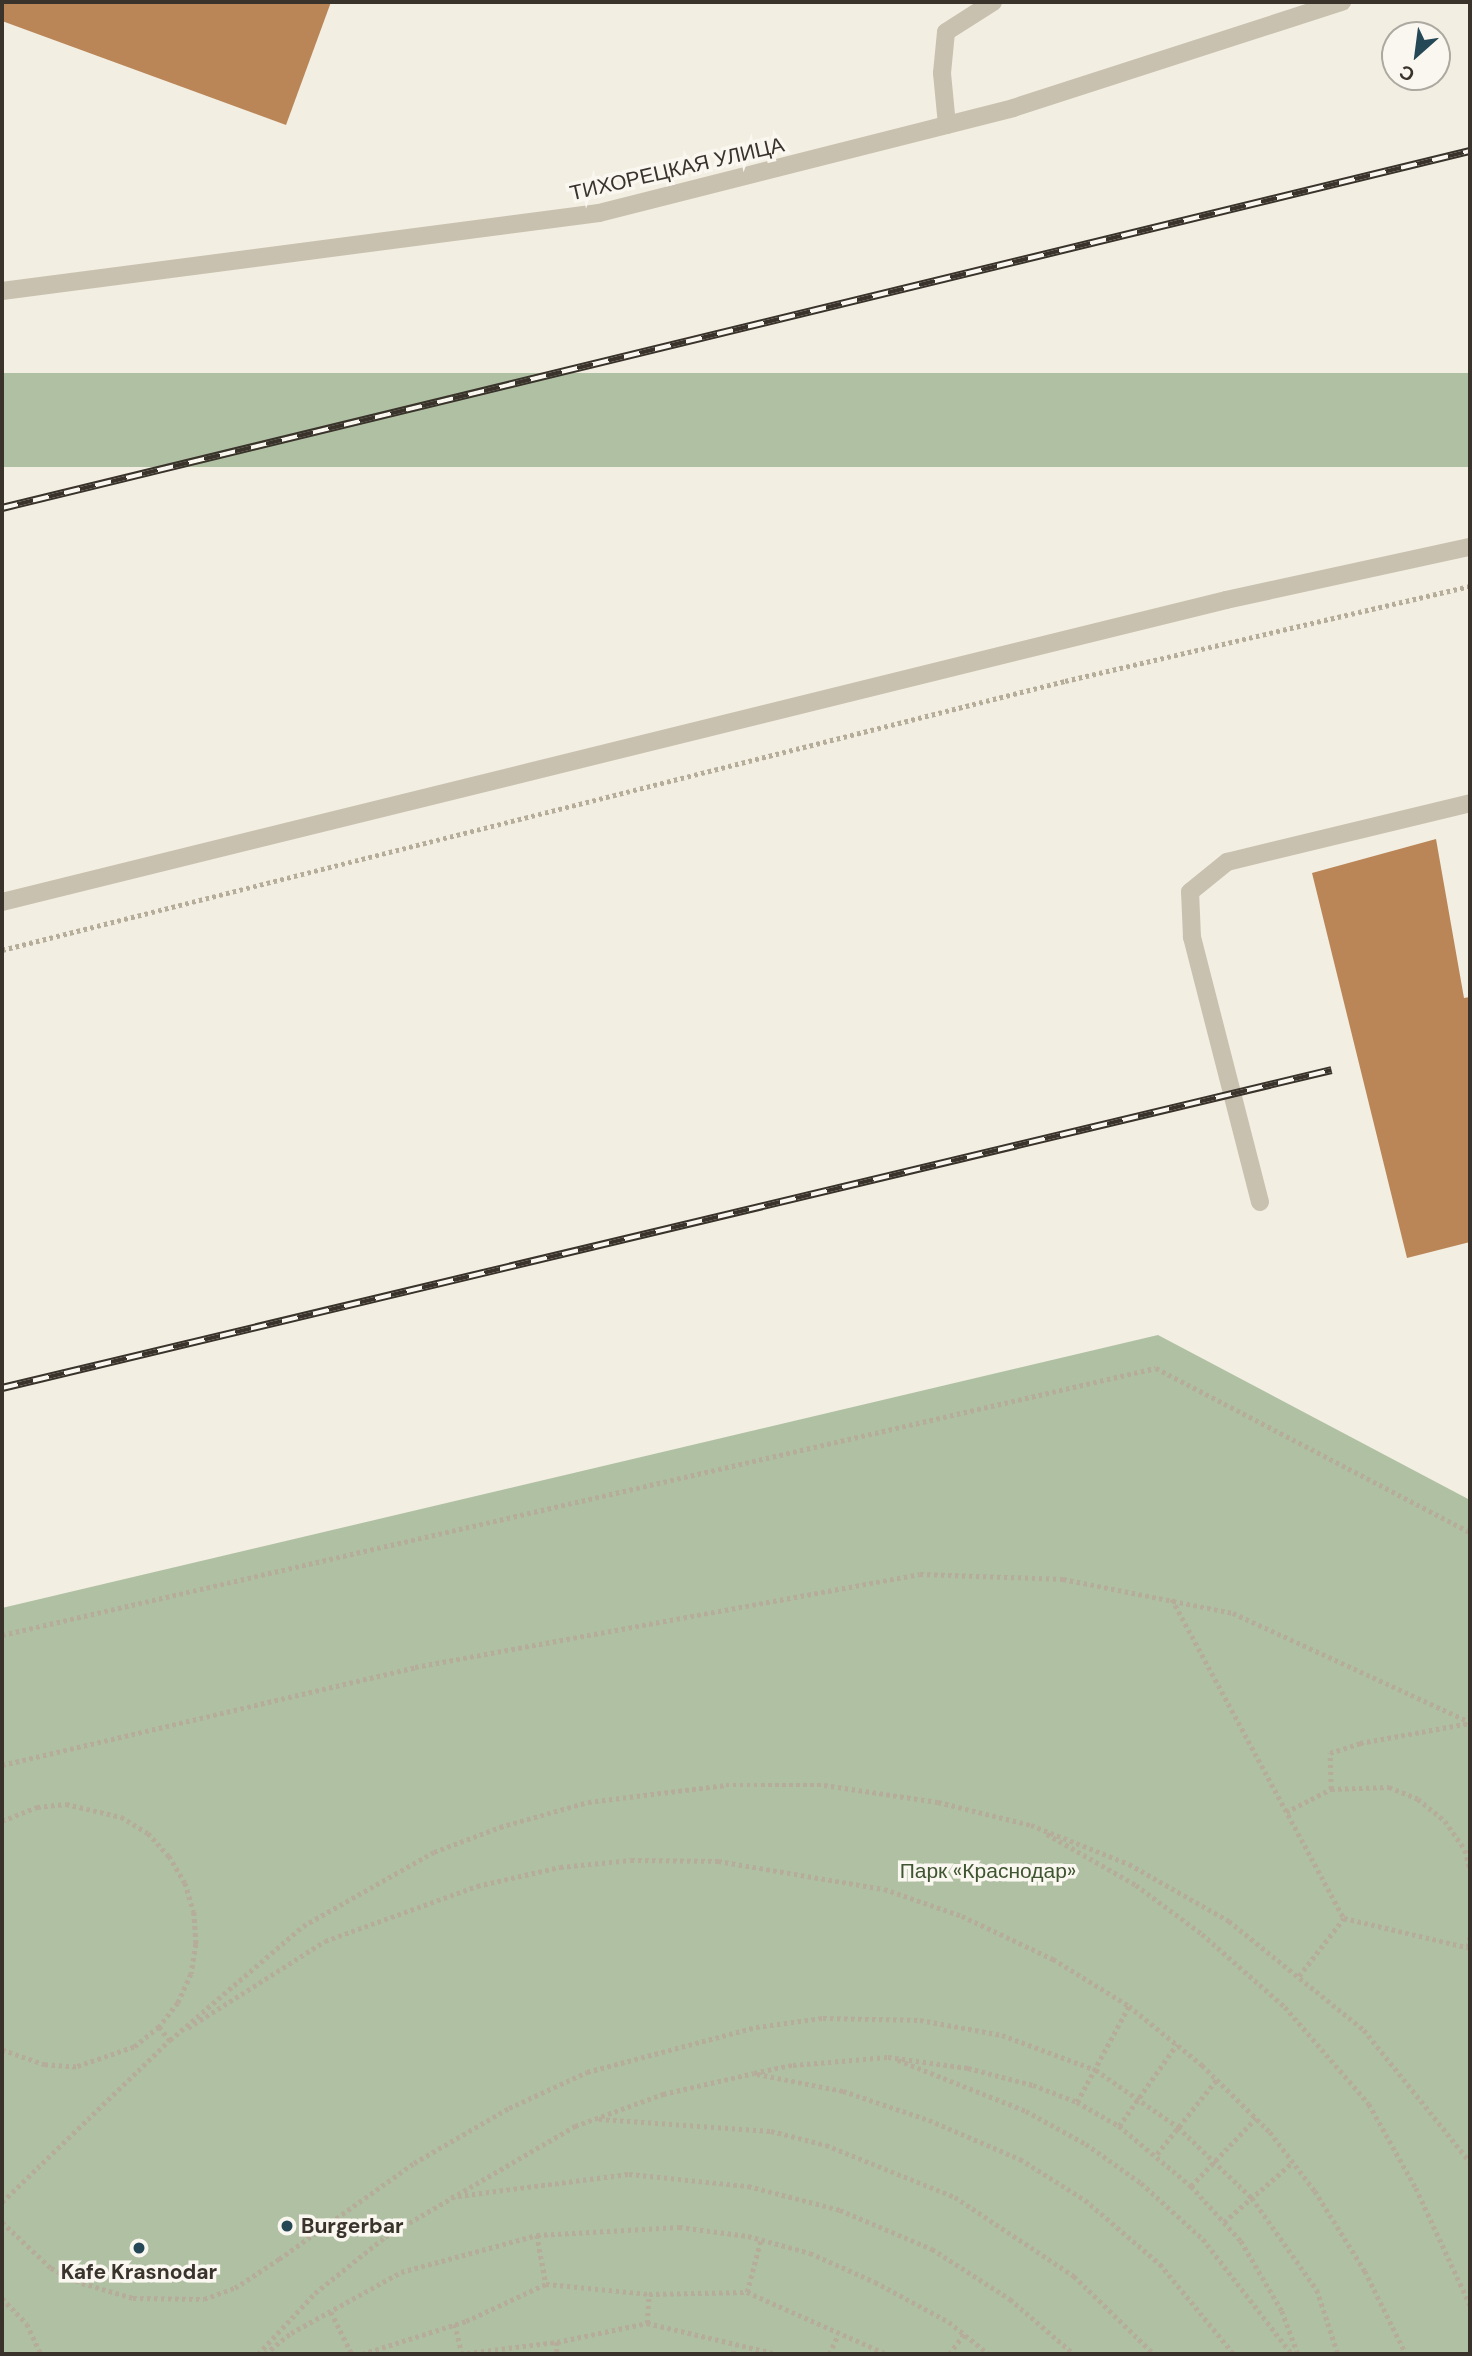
<!DOCTYPE html>
<html>
<head>
<meta charset="utf-8">
<style>
  body { margin:0 }
  #map { position:relative; width:1472px; height:2356px; overflow:hidden; background:#f2eee2; font-family:"DM Sans",sans-serif }
  div>[style] { position:absolute }
  .green>* { inset:0; background:#b0c0a3; transform-origin:0 0 }
  .building>* { inset:0; background:#bb8657 }
  .path>* { height:4.5px; margin-top:-2.25px; transform-origin:0; background:repeating-linear-gradient(90deg,#b5ac99 0 3.5px,transparent 0 7px) }
  .minor>* { height:18px; margin:-9px; padding:0 9px; transform-origin:9px; border-radius:9px; background:#c9c1af }
  .rail>* { height:8px; margin-top:-4px; transform-origin:0; background:repeating-linear-gradient(90deg,#f9f7ef 0 16px,#39332c 0 32px); box-sizing:border-box; border-block:2px solid #39332c }
  .dots>* { width:19px; height:19px; translate:-50% -50%; box-sizing:border-box; border:4px solid #f9f7ef; border-radius:50% }
  span { translate:-50% -50%; white-space:nowrap; text-align:center; line-height:1.15; -webkit-text-stroke:7px #f9f7ef; paint-order:stroke }
  .street-label { font-size:21px; color:#39332c }
  .park-label { font-size:21px; color:#405532 }
  .poi-label { font-size:21px; color:#39332c; font-weight:700 }
  .left { translate:0 -50%; text-align:left }
  .frame { position:absolute; inset:0; border:4px solid #39332c; pointer-events:none }
  .north { position:absolute; left:1381px; top:21px; width:70px; height:70px; box-sizing:border-box; background:#f9f7ef; border:2px solid #aca9a1; border-radius:50%; rotate:208deg; font-size:19px; font-weight:700; line-height:28px; text-align:center; color:#39332c }
  .north::after { content:''; display:block; margin:auto; width:24px; height:32px; background:#254857; clip-path:polygon(50% 0,100% 100%,50% 72%,0 100%) }
</style>
</head>
<body>
<div id="map">
  <div class="green">
    <i style="left:1470px;top:373px;width:94px;height:1513px;rotate:90deg"></i>
    <i style="clip-path:polygon(1158px 1335px,1470px 1500px,1470px 2354px,2px 2354px,2px 1608px)"></i>
  </div>
  <div class="building">
    <i style="clip-path:polygon(2px 2px,331px 2px,286px 125px,2px 21px)"></i>
    <i style="clip-path:polygon(1436px 839px,1464px 998px,1470px 997px,1470px 1242px,1407px 1258px,1312px 873px)"></i>
  </div>
  <div class="path">
    <i style="left:2px;top:950px;width:1097px;rotate:-14.2deg"></i>
    <i style="left:1065px;top:681px;width:416px;rotate:-13.2deg"></i>
    <i style="left:1172px;top:1599px;width:362px;rotate:61.7deg"></i>
    <i style="left:1344px;top:1918px;width:130px;rotate:13.4deg"></i>
    <i style="left:2px;top:1635px;width:1184px;rotate:-13.03deg"></i>
    <i style="left:1156px;top:1368px;width:354px;rotate:27.6deg"></i>
    <i style="left:2px;top:1765px;width:424px;rotate:-13.3deg"></i>
    <i style="left:415px;top:1667px;width:513px;rotate:-10.43deg"></i>
    <i style="left:920px;top:1574px;width:143px;rotate:2deg"></i>
    <i style="left:1063px;top:1579px;width:173px;rotate:11.3deg"></i>
    <i style="left:1233px;top:1613px;width:261px;rotate:24.7deg"></i>
    <i style="left:1331px;top:1789px;width:36px;rotate:-92deg"></i>
    <i style="left:1330px;top:1753px;width:32px;rotate:-18deg"></i>
    <i style="left:1360px;top:1743px;width:112px;rotate:-10.3deg"></i>
    <i style="left:1286px;top:1812px;width:51px;rotate:-27.1deg"></i>
    <i style="left:1331px;top:1789px;width:58px;rotate:-2deg"></i>
    <i style="left:1389px;top:1787px;width:31px;rotate:22deg"></i>
    <i style="left:1418px;top:1799px;width:35px;rotate:39deg"></i>
    <i style="left:1445px;top:1821px;width:35px;rotate:55deg"></i>
    <i style="left:1465px;top:1850px;width:20px;rotate:75deg"></i>
    <i style="left:2px;top:1821px;width:38px;rotate:-22deg"></i>
    <i style="left:37px;top:1807px;width:29px;rotate:-6deg"></i>
    <i style="left:66px;top:1804px;width:57px;rotate:13.3deg"></i>
    <i style="left:121px;top:1817px;width:31px;rotate:31deg"></i>
    <i style="left:148px;top:1833px;width:31px;rotate:48deg"></i>
    <i style="left:169px;top:1856px;width:31px;rotate:59deg"></i>
    <i style="left:185px;top:1883px;width:30px;rotate:73deg"></i>
    <i style="left:194px;top:1912px;width:32px;rotate:86deg"></i>
    <i style="left:196px;top:1944px;width:30px;rotate:99deg"></i>
    <i style="left:191px;top:1974px;width:32px;rotate:114deg"></i>
    <i style="left:178px;top:2003px;width:31px;rotate:128deg"></i>
    <i style="left:159px;top:2027px;width:32px;rotate:141deg"></i>
    <i style="left:134px;top:2047px;width:61px;rotate:161deg"></i>
    <i style="left:76px;top:2067px;width:31px;rotate:-176deg"></i>
    <i style="left:45px;top:2065px;width:46px;rotate:-160.8deg"></i>
    <i style="left:1047px;top:1834px;width:103px;rotate:29.8deg"></i>
    <i style="left:1136px;top:1885px;width:82px;rotate:36.6deg"></i>
    <i style="left:1202px;top:1934px;width:111px;rotate:41.3deg"></i>
    <i style="left:1285px;top:2007px;width:128px;rotate:49.1deg"></i>
    <i style="left:1369px;top:2104px;width:96px;rotate:60.8deg"></i>
    <i style="left:1416px;top:2188px;width:129px;rotate:65.2deg"></i>
    <i style="left:1468px;top:1947px;width:12px;rotate:-81deg"></i>
    <i style="left:1299px;top:1976px;width:73px;rotate:-52.2deg"></i>
    <i style="left:159px;top:2027px;width:17px;rotate:50deg"></i>
    <i style="left:188px;top:2028px;width:162px;rotate:-32.4deg"></i>
    <i style="left:325px;top:1941px;width:162px;rotate:-19.9deg"></i>
    <i style="left:477px;top:1886px;width:85px;rotate:-12.9deg"></i>
    <i style="left:560px;top:1867px;width:71px;rotate:-5.6deg"></i>
    <i style="left:631px;top:1860px;width:87px;rotate:0.7deg"></i>
    <i style="left:718px;top:1861px;width:168px;rotate:9.6deg"></i>
    <i style="left:884px;top:1889px;width:83px;rotate:19.1deg"></i>
    <i style="left:962px;top:1916px;width:101px;rotate:25.3deg"></i>
    <i style="left:1053px;top:1959px;width:89px;rotate:31.7deg"></i>
    <i style="left:1129px;top:2006px;width:94px;rotate:38.9deg"></i>
    <i style="left:1202px;top:2065px;width:95px;rotate:44.6deg"></i>
    <i style="left:1270px;top:2132px;width:74px;rotate:52.7deg"></i>
    <i style="left:1315px;top:2191px;width:94px;rotate:58deg"></i>
    <i style="left:1365px;top:2271px;width:93px;rotate:63.7deg"></i>
    <i style="left:898px;top:2060px;width:138px;rotate:21.7deg"></i>
    <i style="left:1026px;top:2111px;width:68px;rotate:28.8deg"></i>
    <i style="left:1086px;top:2144px;width:67px;rotate:35.3deg"></i>
    <i style="left:1141px;top:2183px;width:84px;rotate:42.1deg"></i>
    <i style="left:1203px;top:2239px;width:145px;rotate:52.3deg"></i>
    <i style="left:757px;top:2074px;width:88px;rotate:11.2deg"></i>
    <i style="left:843px;top:2091px;width:91px;rotate:18.6deg"></i>
    <i style="left:929px;top:2120px;width:99px;rotate:23.2deg"></i>
    <i style="left:1020px;top:2159px;width:77px;rotate:32.2deg"></i>
    <i style="left:1085px;top:2200px;width:99px;rotate:40.5deg"></i>
    <i style="left:1160px;top:2264px;width:117px;rotate:50.6deg"></i>
    <i style="left:1077px;top:2102px;width:109px;rotate:-61.6deg"></i>
    <i style="left:599px;top:2119px;width:172px;rotate:4deg"></i>
    <i style="left:771px;top:2131px;width:57px;rotate:14.3deg"></i>
    <i style="left:826px;top:2145px;width:139px;rotate:22deg"></i>
    <i style="left:955px;top:2197px;width:143px;rotate:33.6deg"></i>
    <i style="left:1074px;top:2276px;width:112px;rotate:44.3deg"></i>
    <i style="left:1119px;top:2126px;width:100px;rotate:-54.7deg"></i>
    <i style="left:1157px;top:2154px;width:96px;rotate:-51.3deg"></i>
    <i style="left:1191px;top:2186px;width:94px;rotate:-46.3deg"></i>
    <i style="left:451px;top:2197px;width:179px;rotate:-7.4deg"></i>
    <i style="left:629px;top:2174px;width:120px;rotate:5.8deg"></i>
    <i style="left:748px;top:2186px;width:95px;rotate:14.6deg"></i>
    <i style="left:840px;top:2210px;width:100px;rotate:23deg"></i>
    <i style="left:932px;top:2249px;width:93px;rotate:32.7deg"></i>
    <i style="left:1010px;top:2299px;width:84px;rotate:40.7deg"></i>
    <i style="left:2px;top:2202px;width:233px;rotate:-44deg"></i>
    <i style="left:170px;top:2040px;width:175px;rotate:-40.6deg"></i>
    <i style="left:303px;top:1926px;width:150px;rotate:-29.5deg"></i>
    <i style="left:434px;top:1852px;width:71px;rotate:-20.7deg"></i>
    <i style="left:500px;top:1827px;width:91px;rotate:-15.9deg"></i>
    <i style="left:588px;top:1802px;width:139px;rotate:-7deg"></i>
    <i style="left:726px;top:1785px;width:98px"></i>
    <i style="left:824px;top:1785px;width:115px;rotate:8.5deg"></i>
    <i style="left:938px;top:1802px;width:96px;rotate:13.9deg"></i>
    <i style="left:1031px;top:1825px;width:105px;rotate:21.7deg"></i>
    <i style="left:1129px;top:1864px;width:115px;rotate:29.7deg"></i>
    <i style="left:1229px;top:1921px;width:174px;rotate:38.9deg"></i>
    <i style="left:1364px;top:2030px;width:169px;rotate:51.2deg"></i>
    <i style="left:2px;top:2222px;width:67px;rotate:43.2deg"></i>
    <i style="left:51px;top:2268px;width:34px;rotate:26deg"></i>
    <i style="left:82px;top:2283px;width:53px;rotate:16.4deg"></i>
    <i style="left:133px;top:2298px;width:71px;rotate:0.8deg"></i>
    <i style="left:204px;top:2299px;width:33px;rotate:-20deg"></i>
    <i style="left:235px;top:2288px;width:53px;rotate:-33.4deg"></i>
    <i style="left:279px;top:2259px;width:166px;rotate:-35.4deg"></i>
    <i style="left:414px;top:2163px;width:110px;rotate:-30.1deg"></i>
    <i style="left:509px;top:2108px;width:86px;rotate:-24.8deg"></i>
    <i style="left:587px;top:2072px;width:175px;rotate:-14.9deg"></i>
    <i style="left:756px;top:2027px;width:68px;rotate:-7.7deg"></i>
    <i style="left:823px;top:2018px;width:97px;rotate:1.2deg"></i>
    <i style="left:920px;top:2020px;width:83px;rotate:10.4deg"></i>
    <i style="left:1002px;top:2035px;width:100px;rotate:20.4deg"></i>
    <i style="left:1096px;top:2070px;width:100px;rotate:34.8deg"></i>
    <i style="left:1178px;top:2127px;width:103px;rotate:43.8deg"></i>
    <i style="left:1252px;top:2198px;width:113px;rotate:54.8deg"></i>
    <i style="left:1317px;top:2290px;width:67px;rotate:71.8deg"></i>
    <i style="left:1224px;top:2222px;width:91px;rotate:-41deg"></i>
    <i style="left:537px;top:2235px;width:50px;rotate:79.6deg"></i>
    <i style="left:747px;top:2292px;width:55px;rotate:-75.2deg"></i>
    <i style="left:2px;top:2298px;width:36px;rotate:46deg"></i>
    <i style="left:27px;top:2324px;width:33px;rotate:65deg"></i>
    <i style="left:331px;top:2312px;width:47px;rotate:63.4deg"></i>
    <i style="left:647px;top:2323px;width:29px;rotate:-86deg"></i>
    <i style="left:455px;top:2324px;width:31px;rotate:77deg"></i>
    <i style="left:557px;top:2342px;width:12px;rotate:90deg"></i>
    <i style="left:258px;top:2354px;width:83px;rotate:-46.9deg"></i>
    <i style="left:315px;top:2293px;width:90px;rotate:-38.7deg"></i>
    <i style="left:385px;top:2237px;width:220px;rotate:-30.3deg"></i>
    <i style="left:575px;top:2126px;width:94px;rotate:-20deg"></i>
    <i style="left:663px;top:2094px;width:93px;rotate:-13deg"></i>
    <i style="left:754px;top:2073px;width:40px;rotate:-12deg"></i>
    <i style="left:793px;top:2065px;width:95px;rotate:-4.8deg"></i>
    <i style="left:888px;top:2057px;width:81px;rotate:7.8deg"></i>
    <i style="left:968px;top:2068px;width:67px;rotate:14.7deg"></i>
    <i style="left:1033px;top:2085px;width:47px;rotate:21.1deg"></i>
    <i style="left:1077px;top:2102px;width:48px;rotate:29.7deg"></i>
    <i style="left:1119px;top:2126px;width:94px;rotate:39.8deg"></i>
    <i style="left:1191px;top:2186px;width:74px;rotate:47.7deg"></i>
    <i style="left:1241px;top:2241px;width:81px;rotate:59.6deg"></i>
    <i style="left:1282px;top:2311px;width:46px;rotate:69.6deg"></i>
    <i style="left:265px;top:2354px;width:33px;rotate:-39deg"></i>
    <i style="left:291px;top:2333px;width:126px;rotate:-29deg"></i>
    <i style="left:401px;top:2272px;width:141px;rotate:-15.2deg"></i>
    <i style="left:537px;top:2235px;width:142px;rotate:-3.2deg"></i>
    <i style="left:679px;top:2227px;width:70px;rotate:7.4deg"></i>
    <i style="left:748px;top:2236px;width:64px;rotate:15.3deg"></i>
    <i style="left:810px;top:2253px;width:71px;rotate:24deg"></i>
    <i style="left:875px;top:2282px;width:84px;rotate:28.4deg"></i>
    <i style="left:949px;top:2322px;width:51px;rotate:38.7deg"></i>
    <i style="left:362px;top:2354px;width:109px;rotate:-17.6deg"></i>
    <i style="left:466px;top:2321px;width:88px;rotate:-24.8deg"></i>
    <i style="left:546px;top:2284px;width:103px;rotate:5.5deg"></i>
    <i style="left:649px;top:2294px;width:98px;rotate:-1.2deg"></i>
    <i style="left:747px;top:2292px;width:153px;rotate:23.9deg"></i>
    <i style="left:460px;top:2354px;width:98px;rotate:-7.1deg"></i>
    <i style="left:557px;top:2342px;width:92px;rotate:-11.9deg"></i>
    <i style="left:647px;top:2323px;width:134px;rotate:13.4deg"></i>
    <i style="left:733px;top:2354px;width:7px;rotate:-82deg"></i>
    <i style="left:829px;top:2354px;width:21px;rotate:-65deg"></i>
    <i style="left:949px;top:2354px;width:25px;rotate:-53deg"></i>
  </div>
  <div class="minor">
    <i style="left:947px;top:125px;width:52px;rotate:-95.5deg"></i>
    <i style="left:942px;top:73px;width:41px;rotate:-84.4deg"></i>
    <i style="left:946px;top:32px;width:56px;rotate:-32.6deg"></i>
    <i style="left:2px;top:291px;width:602px;rotate:-7.44deg"></i>
    <i style="left:599px;top:213px;width:427px;rotate:-14.2deg"></i>
    <i style="left:1013px;top:108px;width:346px;rotate:-17.9deg"></i>
    <i style="left:2px;top:902px;width:1261px;rotate:-13.86deg"></i>
    <i style="left:1226px;top:600px;width:250px;rotate:-12.3deg"></i>
    <i style="left:1260px;top:1202px;width:274px;rotate:-104.4deg"></i>
    <i style="left:1192px;top:937px;width:45px;rotate:-92.5deg"></i>
    <i style="left:1190px;top:892px;width:48px;rotate:-39deg"></i>
    <i style="left:1227px;top:862px;width:250px;rotate:-13.6deg"></i>
  </div>
  <div class="rail">
    <i style="left:2px;top:508px;width:1511px;rotate:-13.67deg"></i>
    <i style="left:2px;top:1388px;width:1367px;rotate:-13.45deg"></i>
  </div>
  <div class="dots">
    <i style="left:287px;top:2226px;background:#254857"></i>
    <i style="left:139px;top:2248px;background:#254857"></i>
  </div>
  <div class="street-label">
    <span style="left:677px;top:169px;rotate:-13deg">ТИХОРЕЦКАЯ УЛИЦА</span>
  </div>
  <div class="park-label">
    <span style="left:988px;top:1871px">Парк «Краснодар»</span>
  </div>
  <div class="poi-label">
    <span class="left" style="left:301px;top:2226px">Burgerbar</span>
    <span style="left:139px;top:2272px">Kafe Krasnodar</span>
  </div>
  <div class="frame"></div>
  <div class="north">С</div>
</div>
</body>
</html>
